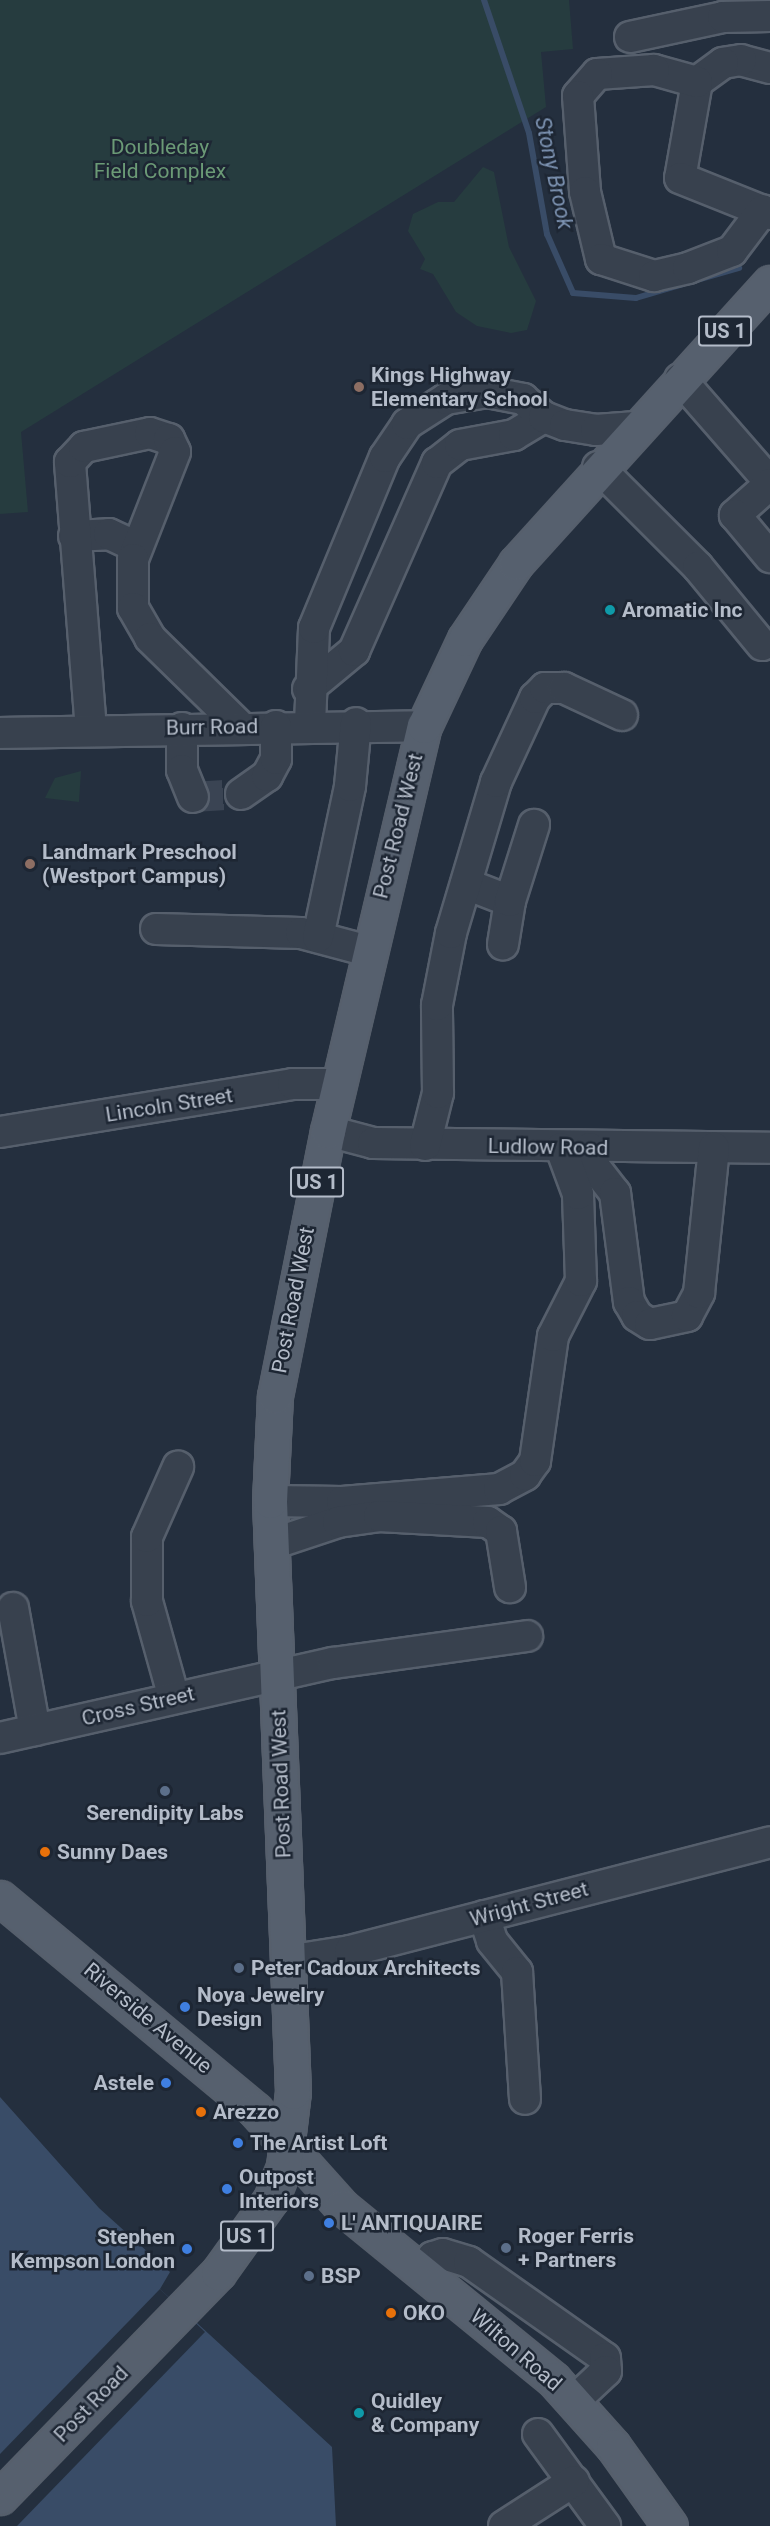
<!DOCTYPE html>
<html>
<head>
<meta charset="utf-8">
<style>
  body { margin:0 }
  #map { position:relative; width:770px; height:2526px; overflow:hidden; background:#242f3e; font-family:Roboto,sans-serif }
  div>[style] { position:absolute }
  .green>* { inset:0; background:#263c3f }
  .water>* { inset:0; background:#394c67 }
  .pier>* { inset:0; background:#242f3e }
  .stream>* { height:6px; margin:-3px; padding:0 3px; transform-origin:3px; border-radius:3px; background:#394c67 }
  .minor-tunnel>* { height:30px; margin-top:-15px; transform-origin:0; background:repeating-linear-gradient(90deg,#3a4453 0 30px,transparent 0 45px) }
  .roads { filter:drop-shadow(2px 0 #565f6c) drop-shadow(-2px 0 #565f6c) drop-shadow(0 2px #565f6c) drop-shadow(0 -2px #565f6c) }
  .minor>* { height:30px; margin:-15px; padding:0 15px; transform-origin:15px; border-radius:15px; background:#38414e }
  .major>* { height:33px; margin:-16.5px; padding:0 16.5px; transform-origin:16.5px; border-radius:16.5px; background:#56606e }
  .dots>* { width:16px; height:16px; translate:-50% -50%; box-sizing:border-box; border:3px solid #1d2633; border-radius:50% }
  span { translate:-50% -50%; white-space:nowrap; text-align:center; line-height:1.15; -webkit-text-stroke:5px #1d2633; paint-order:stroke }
  .shield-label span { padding:2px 4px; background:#1d2633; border:2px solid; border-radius:4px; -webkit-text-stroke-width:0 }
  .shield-label { font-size:20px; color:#b4bcc9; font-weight:700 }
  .park-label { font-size:21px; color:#6b9a76 }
  .poi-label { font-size:21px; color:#b4bcc9; font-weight:700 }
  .left { translate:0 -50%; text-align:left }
  .right { translate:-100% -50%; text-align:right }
  .street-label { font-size:21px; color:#b4bcc9 }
  .water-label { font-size:22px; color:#7c92b1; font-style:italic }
</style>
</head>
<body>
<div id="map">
  <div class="green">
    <i style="clip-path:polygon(0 0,569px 0,573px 49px,541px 52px,546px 107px,21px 432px,28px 512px,0 514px)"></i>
    <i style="clip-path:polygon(483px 167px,494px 172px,509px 247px,536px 301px,527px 330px,511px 333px,477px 326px,456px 312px,433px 274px,420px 269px,425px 259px,408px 231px,413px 214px,438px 202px,454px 202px)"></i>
    <i style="clip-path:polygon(81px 771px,79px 802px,45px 798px,55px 778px)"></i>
  </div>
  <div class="water">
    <i style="clip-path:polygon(0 2097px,99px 2208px,170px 2272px,160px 2289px,332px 2447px,336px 2526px,0 2526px)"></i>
  </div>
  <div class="pier">
    <i style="clip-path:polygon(160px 2289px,205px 2332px,17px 2526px,0 2526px,0 2454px)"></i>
  </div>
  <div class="stream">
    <i style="left:484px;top:0;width:140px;rotate:71.3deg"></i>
    <i style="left:529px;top:133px;width:103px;rotate:79.9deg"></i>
    <i style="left:547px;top:234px;width:64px;rotate:66.2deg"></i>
    <i style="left:573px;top:293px;width:63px;rotate:4.5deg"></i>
    <i style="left:636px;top:298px;width:49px;rotate:-16.6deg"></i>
    <i style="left:693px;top:281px;width:48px;rotate:-15.8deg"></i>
  </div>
  <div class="minor-tunnel">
    <i style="left:193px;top:797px;width:48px;rotate:-3.6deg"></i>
  </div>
  <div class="roads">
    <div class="minor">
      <i style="left:630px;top:37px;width:95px;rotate:-12.1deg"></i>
      <i style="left:723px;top:17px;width:47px;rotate:-1.2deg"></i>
      <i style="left:770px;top:68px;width:30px;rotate:-165deg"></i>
      <i style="left:741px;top:60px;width:18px;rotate:171deg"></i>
      <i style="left:723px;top:63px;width:32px;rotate:144deg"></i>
      <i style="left:697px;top:82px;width:97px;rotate:100deg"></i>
      <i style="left:680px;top:178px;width:97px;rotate:21.8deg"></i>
      <i style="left:697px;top:82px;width:45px;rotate:-164.4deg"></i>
      <i style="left:654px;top:70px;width:57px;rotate:176deg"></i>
      <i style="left:597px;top:74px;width:29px;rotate:131deg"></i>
      <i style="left:578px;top:96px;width:96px;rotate:85.8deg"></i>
      <i style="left:585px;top:192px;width:69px;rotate:76.6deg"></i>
      <i style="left:601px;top:259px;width:56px;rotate:17.8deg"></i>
      <i style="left:654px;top:276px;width:35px;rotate:-13deg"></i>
      <i style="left:688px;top:268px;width:47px;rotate:-21.1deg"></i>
      <i style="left:732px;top:251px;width:51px;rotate:-52.9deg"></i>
      <i style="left:680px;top:379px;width:137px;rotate:48.9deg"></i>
      <i style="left:598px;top:467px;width:141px;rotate:45deg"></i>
      <i style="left:698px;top:567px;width:101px;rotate:50.6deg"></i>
      <i style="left:770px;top:484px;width:47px;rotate:138.5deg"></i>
      <i style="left:735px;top:515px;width:55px;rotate:50.2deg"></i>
      <i style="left:74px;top:536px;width:35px;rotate:-3deg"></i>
      <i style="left:109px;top:534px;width:31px;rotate:25deg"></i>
      <i style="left:308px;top:689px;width:60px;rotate:-39.6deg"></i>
      <i style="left:354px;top:651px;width:206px;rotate:-66.2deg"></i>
      <i style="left:437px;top:463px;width:29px;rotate:-38deg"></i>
      <i style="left:460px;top:445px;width:55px;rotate:-10.5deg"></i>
      <i style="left:514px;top:435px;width:35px;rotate:-31deg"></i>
      <i style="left:310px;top:724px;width:96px;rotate:-87.6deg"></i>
      <i style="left:314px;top:628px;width:185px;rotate:-67.5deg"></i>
      <i style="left:385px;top:457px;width:40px;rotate:-56deg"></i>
      <i style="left:407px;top:424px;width:46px;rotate:-32.7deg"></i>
      <i style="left:446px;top:399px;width:42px;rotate:-9.7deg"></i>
      <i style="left:487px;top:392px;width:37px;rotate:11deg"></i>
      <i style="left:523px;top:399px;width:28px;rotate:41deg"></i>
      <i style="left:544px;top:417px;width:22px;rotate:21deg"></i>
      <i style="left:565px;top:425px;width:31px;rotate:9deg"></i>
      <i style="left:596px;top:430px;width:40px;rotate:-4.3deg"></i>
      <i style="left:182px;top:728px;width:42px;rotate:90deg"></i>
      <i style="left:182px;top:770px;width:29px;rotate:68deg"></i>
      <i style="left:91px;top:730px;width:269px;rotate:-94.5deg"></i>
      <i style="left:70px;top:462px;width:21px;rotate:-47deg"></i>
      <i style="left:84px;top:447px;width:67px;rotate:-12deg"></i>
      <i style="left:150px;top:433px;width:20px;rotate:18deg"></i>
      <i style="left:169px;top:439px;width:14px;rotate:65deg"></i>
      <i style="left:175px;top:452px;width:115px;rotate:111.4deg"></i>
      <i style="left:133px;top:559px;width:49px;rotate:90deg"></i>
      <i style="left:133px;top:608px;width:34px;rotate:60deg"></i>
      <i style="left:150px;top:638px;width:127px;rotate:44.4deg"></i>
      <i style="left:0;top:733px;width:424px;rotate:-0.9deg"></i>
      <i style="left:241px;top:794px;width:32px;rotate:-35deg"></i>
      <i style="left:267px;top:776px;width:19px;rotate:-62deg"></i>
      <i style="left:276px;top:759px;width:33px;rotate:-90deg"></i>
      <i style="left:466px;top:884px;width:47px;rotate:21.1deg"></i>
      <i style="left:510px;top:901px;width:44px;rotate:99.2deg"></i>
      <i style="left:510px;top:901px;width:80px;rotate:-72.5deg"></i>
      <i style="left:156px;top:929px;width:145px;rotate:1.6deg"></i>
      <i style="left:301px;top:933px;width:69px;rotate:15deg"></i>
      <i style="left:318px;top:937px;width:154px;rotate:-78deg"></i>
      <i style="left:350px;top:786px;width:63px;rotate:-84.6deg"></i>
      <i style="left:328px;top:1131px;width:47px;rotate:14.9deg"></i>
      <i style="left:373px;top:1143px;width:397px;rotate:0.7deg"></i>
      <i style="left:0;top:1132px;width:297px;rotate:-9.3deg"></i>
      <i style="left:293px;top:1084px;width:46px"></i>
      <i style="left:425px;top:1145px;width:54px;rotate:-76deg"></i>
      <i style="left:438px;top:1093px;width:88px;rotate:-90.7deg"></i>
      <i style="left:437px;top:1005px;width:73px;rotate:-79deg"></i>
      <i style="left:451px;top:933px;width:158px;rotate:-73.4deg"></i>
      <i style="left:496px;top:782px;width:93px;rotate:-65.1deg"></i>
      <i style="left:535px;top:698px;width:14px;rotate:-45deg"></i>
      <i style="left:545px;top:688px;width:19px"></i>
      <i style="left:564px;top:688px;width:64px;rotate:25deg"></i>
      <i style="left:590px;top:1148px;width:17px;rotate:80deg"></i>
      <i style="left:593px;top:1165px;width:36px;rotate:52deg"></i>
      <i style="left:615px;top:1193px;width:110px;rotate:82.7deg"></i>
      <i style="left:629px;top:1302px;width:16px;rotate:60deg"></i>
      <i style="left:637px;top:1316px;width:15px;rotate:32deg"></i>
      <i style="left:650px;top:1324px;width:38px;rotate:-12deg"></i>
      <i style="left:687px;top:1316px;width:26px;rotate:-62deg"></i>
      <i style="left:699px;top:1293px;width:146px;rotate:-84.1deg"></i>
      <i style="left:270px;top:1501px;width:72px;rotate:0.8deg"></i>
      <i style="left:342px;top:1502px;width:158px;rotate:-4.7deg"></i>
      <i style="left:499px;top:1489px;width:30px;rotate:-28deg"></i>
      <i style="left:525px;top:1475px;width:17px;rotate:-54deg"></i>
      <i style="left:535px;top:1461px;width:126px;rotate:-81.8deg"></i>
      <i style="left:553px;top:1336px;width:62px;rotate:-63deg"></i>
      <i style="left:581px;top:1281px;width:87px;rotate:-92deg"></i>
      <i style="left:578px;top:1194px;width:49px;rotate:-110.3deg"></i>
      <i style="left:272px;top:1544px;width:70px;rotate:-18.4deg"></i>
      <i style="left:338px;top:1522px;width:41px;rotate:-8.3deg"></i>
      <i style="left:379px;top:1516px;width:109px;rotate:3.2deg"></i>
      <i style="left:488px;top:1522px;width:16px;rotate:35deg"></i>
      <i style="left:501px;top:1531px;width:57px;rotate:80.9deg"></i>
      <i style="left:13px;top:1608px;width:124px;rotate:79.8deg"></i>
      <i style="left:174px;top:1698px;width:101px;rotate:-105.6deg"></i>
      <i style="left:147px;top:1601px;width:64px;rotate:-90deg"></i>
      <i style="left:147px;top:1537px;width:77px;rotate:-66.1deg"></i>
      <i style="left:0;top:1738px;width:341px;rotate:-12.7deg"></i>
      <i style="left:333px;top:1663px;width:196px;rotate:-7.9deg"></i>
      <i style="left:484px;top:1916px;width:26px;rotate:72deg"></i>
      <i style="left:492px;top:1941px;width:40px;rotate:51deg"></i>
      <i style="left:517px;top:1972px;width:127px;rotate:86.4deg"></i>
      <i style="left:287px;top:1961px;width:64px;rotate:-9deg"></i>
      <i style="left:350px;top:1951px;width:434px;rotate:-14.5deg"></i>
      <i style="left:427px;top:2275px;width:19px;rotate:-72deg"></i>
      <i style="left:433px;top:2257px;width:10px;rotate:-17deg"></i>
      <i style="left:443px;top:2254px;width:27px;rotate:17deg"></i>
      <i style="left:469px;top:2262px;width:166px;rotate:35.2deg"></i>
      <i style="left:605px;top:2358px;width:13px;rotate:86deg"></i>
      <i style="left:606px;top:2371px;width:44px;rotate:136.8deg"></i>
      <i style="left:538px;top:2434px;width:114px;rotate:53.9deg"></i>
      <i style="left:504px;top:2526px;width:83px;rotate:-32.7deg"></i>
    </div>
    <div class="major">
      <i style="left:0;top:1898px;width:332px;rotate:39.7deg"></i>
      <i style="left:255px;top:2110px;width:130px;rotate:48.1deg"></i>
      <i style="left:342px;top:2207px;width:272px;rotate:39.2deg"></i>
      <i style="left:553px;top:2379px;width:90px;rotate:48.2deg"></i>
      <i style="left:613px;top:2446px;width:98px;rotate:54.5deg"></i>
      <i style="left:0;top:2497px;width:313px;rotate:-45.8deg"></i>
      <i style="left:218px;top:2273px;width:91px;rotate:-54.4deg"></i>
      <i style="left:271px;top:2199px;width:35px;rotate:-68deg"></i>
      <i style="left:284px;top:2166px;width:75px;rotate:-83.1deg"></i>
      <i style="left:293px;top:2092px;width:591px;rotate:-92.23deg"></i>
      <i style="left:270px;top:1501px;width:105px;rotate:-87.3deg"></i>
      <i style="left:275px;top:1396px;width:270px;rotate:-78.7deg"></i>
      <i style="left:328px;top:1131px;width:416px;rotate:-76.7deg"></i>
      <i style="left:424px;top:726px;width:96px;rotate:-64.8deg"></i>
      <i style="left:465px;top:639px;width:92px;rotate:-56.1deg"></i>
      <i style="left:516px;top:563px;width:378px;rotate:-47.8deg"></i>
    </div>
  </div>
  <div class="dots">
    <i style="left:359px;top:387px;background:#8d6e63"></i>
    <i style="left:610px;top:610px;background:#0f9aa8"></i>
    <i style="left:30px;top:864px;background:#8d6e63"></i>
    <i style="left:165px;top:1791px;background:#5c6f8a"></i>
    <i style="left:45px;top:1852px;background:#e8710a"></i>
    <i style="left:239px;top:1968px;background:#5c6f8a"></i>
    <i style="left:185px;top:2007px;background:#3f7fe0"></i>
    <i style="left:166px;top:2083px;background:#3f7fe0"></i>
    <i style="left:201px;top:2112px;background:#e8710a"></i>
    <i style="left:238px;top:2143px;background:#3f7fe0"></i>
    <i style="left:227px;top:2189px;background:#3f7fe0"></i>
    <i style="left:329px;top:2223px;background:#3f7fe0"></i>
    <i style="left:506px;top:2248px;background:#5c6f8a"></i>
    <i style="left:187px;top:2249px;background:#3f7fe0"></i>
    <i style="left:309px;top:2276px;background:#5c6f8a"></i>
    <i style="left:391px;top:2313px;background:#e8710a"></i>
    <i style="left:359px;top:2413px;background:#0f9aa8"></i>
  </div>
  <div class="shield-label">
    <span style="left:725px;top:331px">US 1</span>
    <span style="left:317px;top:1182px">US 1</span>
    <span style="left:247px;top:2236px">US 1</span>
  </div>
  <div class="park-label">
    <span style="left:160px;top:159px">Doubleday<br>Field Complex</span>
  </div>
  <div class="poi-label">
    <span class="left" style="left:371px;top:387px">Kings Highway<br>Elementary School</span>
    <span class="left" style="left:622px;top:610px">Aromatic Inc</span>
    <span class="left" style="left:42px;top:864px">Landmark Preschool<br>(Westport Campus)</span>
    <span style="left:165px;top:1813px">Serendipity Labs</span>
    <span class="left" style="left:57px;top:1852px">Sunny Daes</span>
    <span class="left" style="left:251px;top:1968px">Peter Cadoux Architects</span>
    <span class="left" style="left:197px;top:2007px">Noya Jewelry<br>Design</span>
    <span class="right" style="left:154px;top:2083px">Astele</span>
    <span class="left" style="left:213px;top:2112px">Arezzo</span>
    <span class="left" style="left:250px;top:2143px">The Artist Loft</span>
    <span class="left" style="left:239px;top:2189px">Outpost<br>Interiors</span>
    <span class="left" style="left:341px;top:2223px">L' ANTIQUAIRE</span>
    <span class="left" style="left:518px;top:2248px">Roger Ferris<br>+ Partners</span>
    <span class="right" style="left:175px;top:2249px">Stephen<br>Kempson London</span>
    <span class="left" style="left:321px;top:2276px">BSP</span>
    <span class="left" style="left:403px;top:2313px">OKO</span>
    <span class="left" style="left:371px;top:2413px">Quidley<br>&amp; Company</span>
  </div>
  <div class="street-label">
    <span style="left:212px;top:727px;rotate:-1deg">Burr Road</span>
    <span style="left:398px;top:826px;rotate:-76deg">Post Road West</span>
    <span style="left:169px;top:1105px;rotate:-9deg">Lincoln Street</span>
    <span style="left:548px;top:1147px;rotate:1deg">Ludlow Road</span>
    <span style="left:293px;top:1300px;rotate:-79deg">Post Road West</span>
    <span style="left:138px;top:1706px;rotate:-13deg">Cross Street</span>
    <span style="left:281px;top:1784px;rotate:-92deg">Post Road West</span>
    <span style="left:529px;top:1904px;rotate:-15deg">Wright Street</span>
    <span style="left:148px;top:2018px;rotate:40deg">Riverside Avenue</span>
    <span style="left:516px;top:2350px;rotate:41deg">Wilton Road</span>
    <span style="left:91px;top:2404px;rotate:-46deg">Post Road</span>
  </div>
  <div class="water-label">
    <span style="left:554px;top:173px;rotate:78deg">Stony Brook</span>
  </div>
</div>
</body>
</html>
